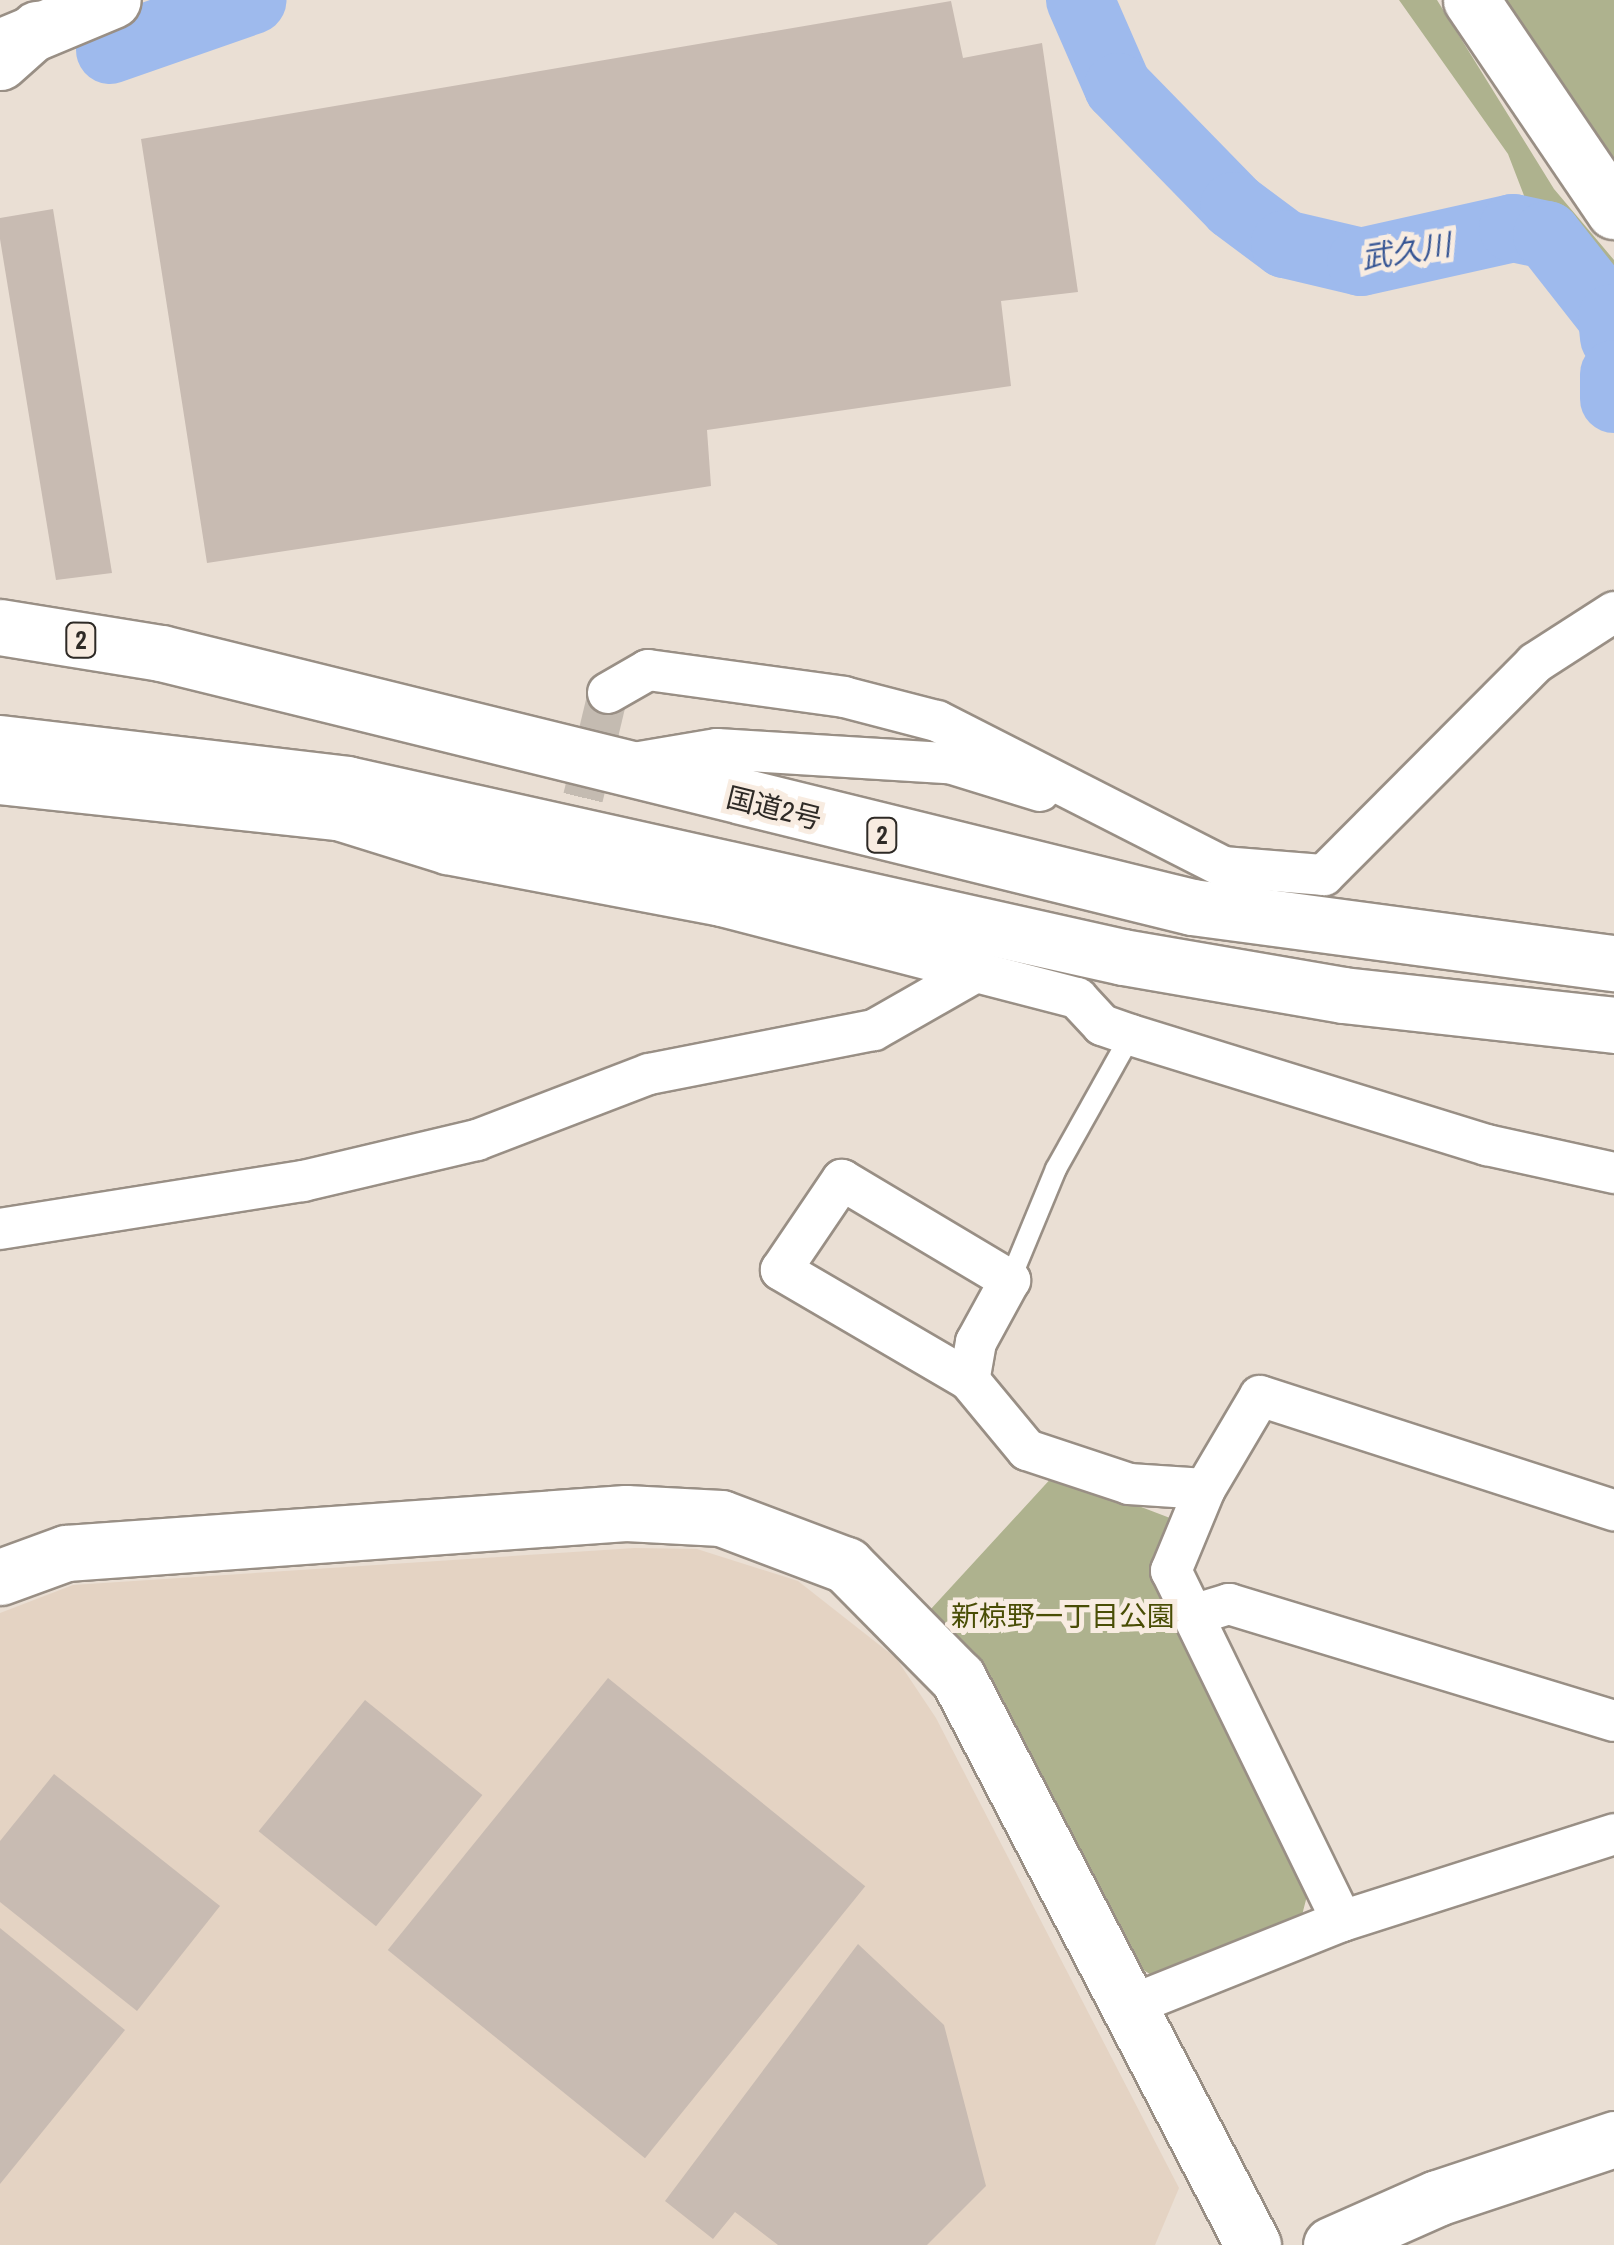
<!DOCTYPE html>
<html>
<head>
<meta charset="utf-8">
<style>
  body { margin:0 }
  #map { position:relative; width:1614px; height:2245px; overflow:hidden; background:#eadfd4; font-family:"Archivo Narrow","Noto Sans JP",sans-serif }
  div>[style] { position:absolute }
  .built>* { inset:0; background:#e4d3c3 }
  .green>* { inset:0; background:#aeb28e }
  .river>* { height:68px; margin:-34px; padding:0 34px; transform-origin:34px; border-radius:34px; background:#9ebaed }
  .building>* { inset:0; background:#c8bbb2; transform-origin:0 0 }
  .street-tunnel>* { height:40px; margin-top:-20px; transform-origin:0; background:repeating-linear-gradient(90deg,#c4bbb1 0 40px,transparent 0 60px) }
  .roads { filter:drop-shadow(2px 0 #998f85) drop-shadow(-2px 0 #998f85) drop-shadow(0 2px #998f85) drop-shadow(0 -2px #998f85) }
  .lane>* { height:20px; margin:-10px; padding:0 10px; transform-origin:10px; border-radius:10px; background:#fff }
  .street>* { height:40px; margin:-20px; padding:0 20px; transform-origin:20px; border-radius:20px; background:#fff }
  .secondary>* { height:55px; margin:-27.5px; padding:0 27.5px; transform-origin:27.5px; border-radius:27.5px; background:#fff }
  .primary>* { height:55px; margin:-27.5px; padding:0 27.5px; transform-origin:27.5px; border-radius:27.5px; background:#fff }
  .highway>* { height:55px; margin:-27.5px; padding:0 27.5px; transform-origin:27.5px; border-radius:27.5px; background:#fff }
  span { translate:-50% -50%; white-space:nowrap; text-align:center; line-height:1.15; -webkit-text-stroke:10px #f8ece1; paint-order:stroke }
  .shield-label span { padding:2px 8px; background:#f8ece1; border:2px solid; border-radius:8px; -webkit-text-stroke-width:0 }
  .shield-label { font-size:25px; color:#2e2a26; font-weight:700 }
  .street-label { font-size:28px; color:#2e2a26 }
  .park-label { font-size:28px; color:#494d05 }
  .water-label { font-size:30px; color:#365594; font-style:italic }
</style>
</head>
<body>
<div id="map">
  <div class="built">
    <i style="clip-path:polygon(635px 1548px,697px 1549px,798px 1581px,896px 1658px,936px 1718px,1179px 2188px,1155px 2245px,0 2245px,0 1613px,73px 1585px)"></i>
  </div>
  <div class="green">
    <i style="clip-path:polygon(1399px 0,1437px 0,1554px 189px,1614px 260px,1614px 330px,1540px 237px,1508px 154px)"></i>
    <i style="clip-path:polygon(1495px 0,1614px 0,1614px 181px)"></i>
    <i style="clip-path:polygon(1055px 1474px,1170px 1518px,1156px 1580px,1308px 1892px,1301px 1919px,1161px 1981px,1129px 1961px,973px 1660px,930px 1610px)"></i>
  </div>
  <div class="river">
    <i style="left:1080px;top:0;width:95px;rotate:66.4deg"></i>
    <i style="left:1118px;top:87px;width:166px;rotate:45.7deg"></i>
    <i style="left:1234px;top:206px;width:64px;rotate:36.7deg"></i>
    <i style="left:1285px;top:244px;width:78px;rotate:13.3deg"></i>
    <i style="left:1361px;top:262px;width:156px;rotate:-12.6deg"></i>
    <i style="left:1513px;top:228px;width:35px;rotate:12deg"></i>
    <i style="left:1547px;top:235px;width:105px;rotate:51.9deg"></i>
    <i style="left:1612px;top:318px;width:20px;rotate:84deg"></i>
    <i style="left:110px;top:50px;width:151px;rotate:-19.3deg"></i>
    <i style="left:1614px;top:374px;width:25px;rotate:90deg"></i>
  </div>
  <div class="building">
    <i style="clip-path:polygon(951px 1px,963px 58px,1042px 43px,1078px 292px,1001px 301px,1011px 386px,707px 430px,711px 486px,207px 563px,141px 139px)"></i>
    <i style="clip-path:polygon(53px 209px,112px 573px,56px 580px,0 239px,0 218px)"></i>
    <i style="left:608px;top:1678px;width:331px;height:350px;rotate:39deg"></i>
    <i style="left:365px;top:1700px;width:151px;height:169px;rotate:39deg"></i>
    <i style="clip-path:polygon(54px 1774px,220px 1906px,137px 2011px,0 1902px,0 1841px)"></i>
    <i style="clip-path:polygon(0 1928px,125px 2030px,0 2184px)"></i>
    <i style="clip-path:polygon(858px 1944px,944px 2025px,986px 2186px,927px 2245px,778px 2245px,735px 2212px,713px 2239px,665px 2201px)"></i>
  </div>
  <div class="street-tunnel">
    <i style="left:569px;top:856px;width:168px;rotate:-76.5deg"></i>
  </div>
  <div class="roads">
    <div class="lane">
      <i style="left:1010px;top:1280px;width:120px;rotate:-67.5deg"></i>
      <i style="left:1056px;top:1169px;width:154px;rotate:-60.8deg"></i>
    </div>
    <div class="street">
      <i style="left:608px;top:693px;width:46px;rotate:-29.9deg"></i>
      <i style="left:648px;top:670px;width:198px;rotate:7.8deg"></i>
      <i style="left:844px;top:697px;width:96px;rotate:14.5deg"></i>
      <i style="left:937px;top:721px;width:322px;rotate:27deg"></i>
      <i style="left:1224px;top:867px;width:100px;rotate:4.6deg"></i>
      <i style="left:1324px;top:875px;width:299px;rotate:-45.1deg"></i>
      <i style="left:1535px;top:663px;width:94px;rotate:-32.8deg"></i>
      <i style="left:634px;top:763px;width:84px;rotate:-9.6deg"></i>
      <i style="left:717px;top:749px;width:232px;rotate:3.5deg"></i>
      <i style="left:949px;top:763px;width:95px;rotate:17.1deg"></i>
      <i style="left:0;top:784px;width:340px;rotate:6.1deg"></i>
      <i style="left:338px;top:820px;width:114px;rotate:17.3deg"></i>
      <i style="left:447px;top:854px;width:279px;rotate:10.7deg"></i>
      <i style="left:721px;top:906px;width:368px;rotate:14.5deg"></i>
      <i style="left:1077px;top:998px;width:37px;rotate:47deg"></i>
      <i style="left:1102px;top:1025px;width:31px;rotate:19deg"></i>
      <i style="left:1131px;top:1035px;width:373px;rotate:17.2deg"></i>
      <i style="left:1487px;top:1145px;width:130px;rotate:12.4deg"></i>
      <i style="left:0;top:1229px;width:307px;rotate:-9deg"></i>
      <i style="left:303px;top:1181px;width:179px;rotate:-13.3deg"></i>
      <i style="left:477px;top:1140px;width:184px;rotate:-21deg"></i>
      <i style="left:649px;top:1074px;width:229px;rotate:-11.1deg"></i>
      <i style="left:874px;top:1030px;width:115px;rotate:-29.7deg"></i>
      <i style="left:969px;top:1380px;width:218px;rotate:-149.7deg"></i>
      <i style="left:781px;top:1270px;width:109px;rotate:-55.9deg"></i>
      <i style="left:842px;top:1180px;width:196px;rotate:30.8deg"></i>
      <i style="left:1010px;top:1280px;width:71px;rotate:118.7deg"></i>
      <i style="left:976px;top:1342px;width:39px;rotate:100deg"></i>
      <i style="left:969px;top:1380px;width:91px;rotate:50.4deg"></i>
      <i style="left:1027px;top:1450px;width:108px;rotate:18.4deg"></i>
      <i style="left:1129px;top:1484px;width:76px;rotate:3.8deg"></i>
      <i style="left:1193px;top:1615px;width:38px;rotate:-17deg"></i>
      <i style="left:1229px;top:1604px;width:402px;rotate:16.9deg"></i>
      <i style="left:1342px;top:1921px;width:390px;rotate:-116deg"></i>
      <i style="left:1171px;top:1571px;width:89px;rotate:-67.5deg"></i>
      <i style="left:1205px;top:1489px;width:108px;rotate:-59.4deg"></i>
      <i style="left:1260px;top:1396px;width:372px;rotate:17.9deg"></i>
      <i style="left:1127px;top:2007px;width:232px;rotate:-21.8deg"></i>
      <i style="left:1342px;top:1921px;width:286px;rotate:-17.7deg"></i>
    </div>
    <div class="secondary">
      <i style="left:0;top:1577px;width:70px;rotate:-20deg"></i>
      <i style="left:66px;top:1553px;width:561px;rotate:-4.09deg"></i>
      <i style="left:626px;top:1513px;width:95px;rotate:3deg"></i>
      <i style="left:721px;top:1518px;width:134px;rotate:20.6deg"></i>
      <i style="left:846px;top:1565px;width:159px;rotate:45.3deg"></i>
      <i style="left:958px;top:1678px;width:639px;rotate:62.51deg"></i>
      <i style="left:1331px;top:2245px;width:116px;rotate:-23.9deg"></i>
      <i style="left:1437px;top:2198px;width:187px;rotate:-18.4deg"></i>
    </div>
    <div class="primary">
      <i style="left:0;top:47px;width:122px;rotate:-22.6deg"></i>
    </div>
    <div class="highway">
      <i style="left:1471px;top:0;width:255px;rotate:55.9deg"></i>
      <i style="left:0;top:62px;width:50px;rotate:-41.7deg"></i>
      <i style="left:0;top:627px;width:163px;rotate:9.2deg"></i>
      <i style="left:161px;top:653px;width:1062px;rotate:13.84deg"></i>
      <i style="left:1192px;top:907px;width:426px;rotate:7.6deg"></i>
      <i style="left:0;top:743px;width:349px;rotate:6.7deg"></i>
      <i style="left:347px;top:784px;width:795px;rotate:12.57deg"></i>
      <i style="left:1123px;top:957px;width:223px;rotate:9.8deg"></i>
      <i style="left:1343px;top:995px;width:273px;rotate:6.3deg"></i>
    </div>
  </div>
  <div class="shield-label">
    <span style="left:81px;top:640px">2</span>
    <span style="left:882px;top:835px">2</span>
  </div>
  <div class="street-label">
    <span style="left:774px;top:808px;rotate:14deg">国道2号</span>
  </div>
  <div class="park-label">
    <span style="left:1063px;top:1616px">新椋野一丁目公園</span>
  </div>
  <div class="water-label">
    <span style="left:1406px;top:251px;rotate:-9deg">武久川</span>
  </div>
</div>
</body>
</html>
